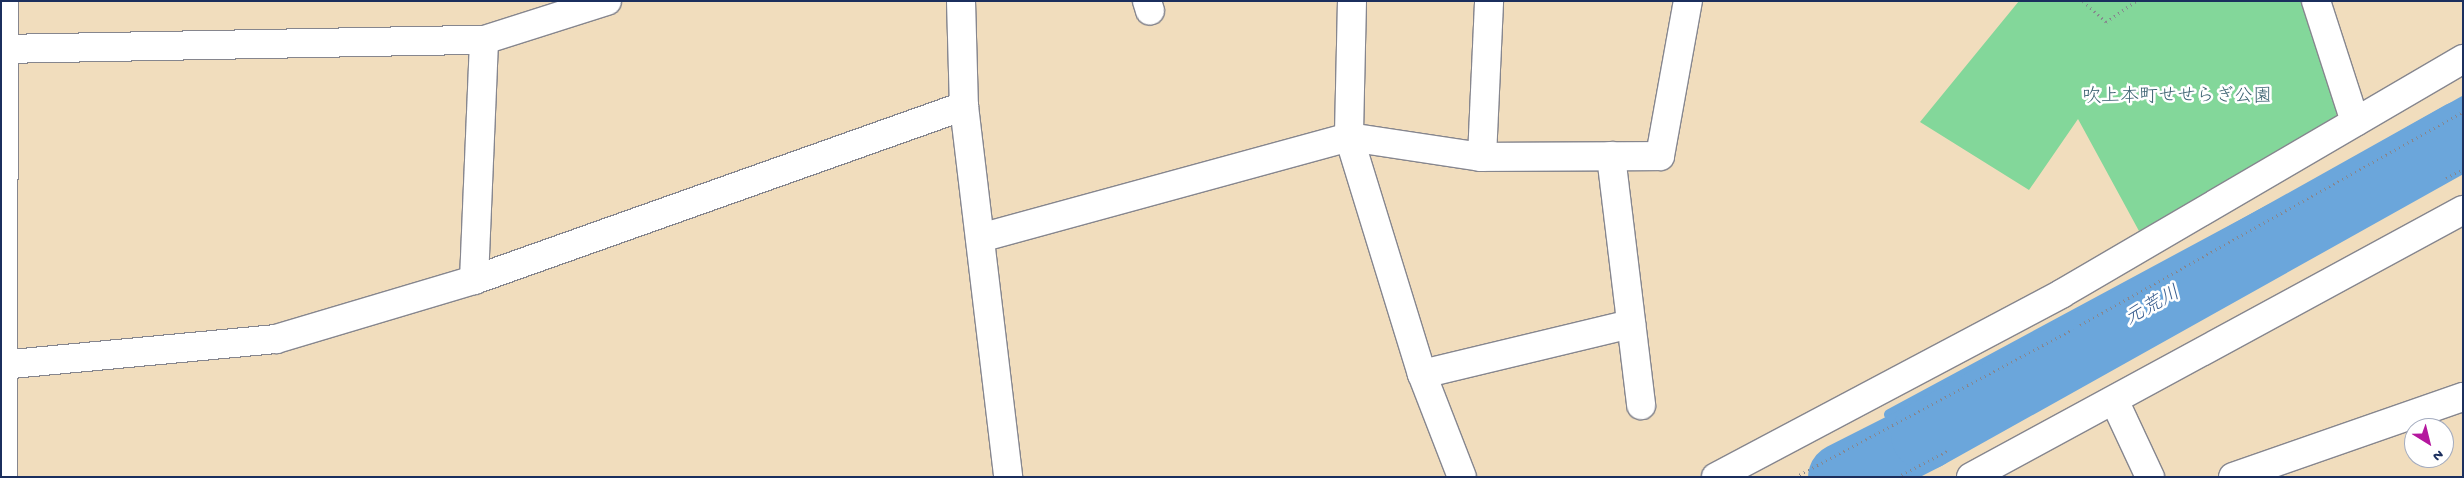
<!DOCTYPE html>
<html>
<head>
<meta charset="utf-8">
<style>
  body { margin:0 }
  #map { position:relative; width:2464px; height:478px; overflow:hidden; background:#f1ddbd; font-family:"Gochi Hand","Klee One",sans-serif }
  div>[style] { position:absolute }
  .green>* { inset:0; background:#83d79a }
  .stream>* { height:11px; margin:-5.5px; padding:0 5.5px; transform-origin:5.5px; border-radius:5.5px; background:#6ba6db }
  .river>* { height:69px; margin:-34.5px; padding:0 34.5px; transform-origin:34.5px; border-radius:34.5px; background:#6ba6db }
  .path>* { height:3px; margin-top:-1.5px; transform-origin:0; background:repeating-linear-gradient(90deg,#86868e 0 1px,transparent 0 5px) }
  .roads { filter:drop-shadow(1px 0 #86868e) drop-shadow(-1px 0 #86868e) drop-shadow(0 1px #86868e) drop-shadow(0 -1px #86868e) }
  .minor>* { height:28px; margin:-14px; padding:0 14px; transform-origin:14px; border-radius:14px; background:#fff }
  span { translate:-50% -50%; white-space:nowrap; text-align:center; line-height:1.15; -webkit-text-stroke:5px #fff; paint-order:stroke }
  .park-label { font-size:19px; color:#3a6170 }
  .water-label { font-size:20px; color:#3b5f90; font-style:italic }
  .frame { position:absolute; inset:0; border:2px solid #1b2f5e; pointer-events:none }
  .north { position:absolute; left:2404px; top:418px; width:50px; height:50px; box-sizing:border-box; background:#fff; border:1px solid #a4acbf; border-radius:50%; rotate:144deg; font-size:14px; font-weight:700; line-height:20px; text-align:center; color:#1b2f5e }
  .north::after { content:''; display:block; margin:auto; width:18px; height:22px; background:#b5179e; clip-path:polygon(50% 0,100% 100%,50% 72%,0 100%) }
</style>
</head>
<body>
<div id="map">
  <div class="green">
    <i style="clip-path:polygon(2019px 1px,2302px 1px,2339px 110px,2331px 125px,2139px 231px,2078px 119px,2029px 190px,1920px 122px)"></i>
  </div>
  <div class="stream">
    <i style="left:2292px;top:198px;width:197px;rotate:-29.6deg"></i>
    <i style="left:1889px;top:414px;width:434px;rotate:-28.3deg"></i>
  </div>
  <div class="river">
    <i style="left:1842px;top:477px;width:93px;rotate:-26.8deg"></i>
    <i style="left:1925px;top:435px;width:616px;rotate:-29.23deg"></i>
  </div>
  <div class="path">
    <i style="left:2083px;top:1px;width:31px;rotate:42deg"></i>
    <i style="left:2106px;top:22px;width:37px;rotate:-35deg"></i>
    <i style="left:2446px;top:178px;width:19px;rotate:-28deg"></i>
    <i style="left:2080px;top:325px;width:438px;rotate:-29.1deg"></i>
    <i style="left:1795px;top:477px;width:315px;rotate:-28deg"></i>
    <i style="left:1897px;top:477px;width:59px;rotate:-27.4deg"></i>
  </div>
  <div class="roads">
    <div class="minor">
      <i style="left:961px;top:1px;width:105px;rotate:88.4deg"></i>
      <i style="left:964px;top:106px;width:374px;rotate:83.2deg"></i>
      <i style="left:1147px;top:1px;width:10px;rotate:73deg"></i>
      <i style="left:1352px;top:1px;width:136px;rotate:91.3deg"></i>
      <i style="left:1349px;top:137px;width:248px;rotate:72.9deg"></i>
      <i style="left:1422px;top:374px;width:110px;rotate:68.8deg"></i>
      <i style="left:2316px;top:1px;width:127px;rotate:72.1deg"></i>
      <i style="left:1px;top:49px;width:483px;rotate:-1.1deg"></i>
      <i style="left:484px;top:40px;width:129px;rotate:-17.6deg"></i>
      <i style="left:1611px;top:156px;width:251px;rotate:83.1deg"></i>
      <i style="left:1482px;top:157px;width:156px;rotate:-87.4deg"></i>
      <i style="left:980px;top:238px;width:383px;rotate:-15.3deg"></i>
      <i style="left:1349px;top:137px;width:134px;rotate:8.6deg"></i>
      <i style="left:1482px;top:157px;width:178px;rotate:-0.3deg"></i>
      <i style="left:1660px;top:156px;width:158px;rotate:-79.8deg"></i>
      <i style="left:474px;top:280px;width:240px;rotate:-87.6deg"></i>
      <i style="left:1px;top:365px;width:276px;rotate:-5.4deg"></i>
      <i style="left:276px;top:339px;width:207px;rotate:-16.6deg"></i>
      <i style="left:474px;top:280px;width:520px;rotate:-19.55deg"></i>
      <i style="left:1422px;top:374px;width:215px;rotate:-13.5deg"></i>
      <i style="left:2115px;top:402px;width:83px;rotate:65deg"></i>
      <i style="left:3px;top:477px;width:476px;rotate:-89.9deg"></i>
      <i style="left:1716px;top:477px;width:391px;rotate:-27.9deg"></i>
      <i style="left:2061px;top:294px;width:466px;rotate:-30.3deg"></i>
      <i style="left:1971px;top:477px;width:560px;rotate:-28.49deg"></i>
      <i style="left:2233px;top:477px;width:244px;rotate:-19.2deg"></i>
    </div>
  </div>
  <div class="park-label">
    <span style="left:2177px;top:98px">吹上本町せせらぎ公園</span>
  </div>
  <div class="water-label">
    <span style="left:2153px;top:307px;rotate:-29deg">元荒川</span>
  </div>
  <div class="frame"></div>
  <div class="north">N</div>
</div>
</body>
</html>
